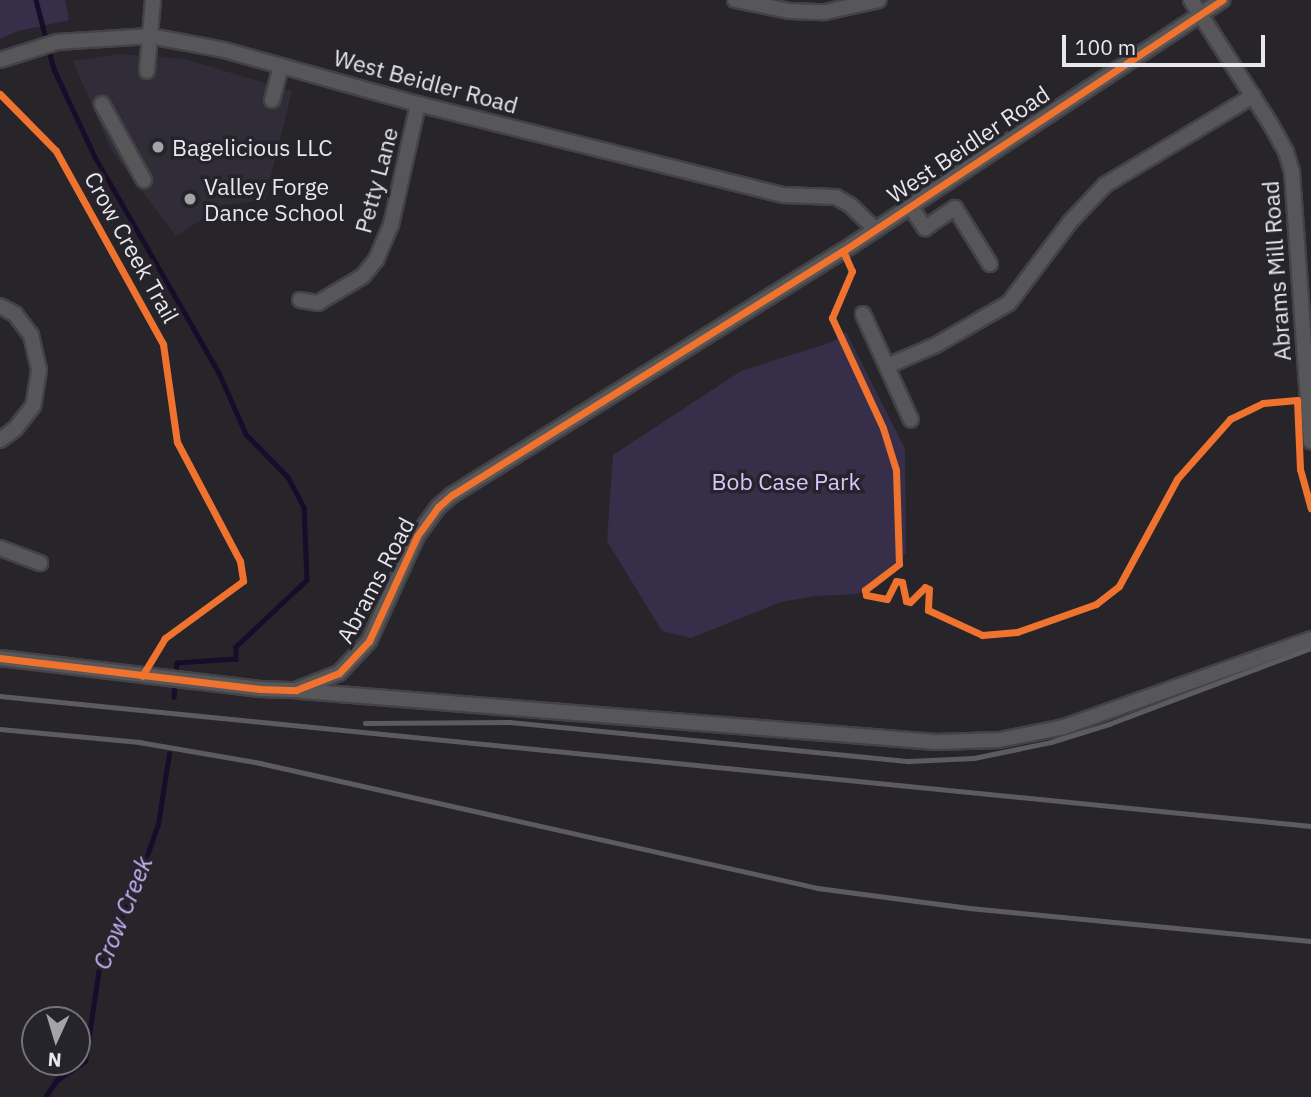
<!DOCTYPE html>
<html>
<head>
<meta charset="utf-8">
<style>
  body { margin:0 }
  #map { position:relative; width:1311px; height:1097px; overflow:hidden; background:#27252a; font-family:"IBM Plex Sans",sans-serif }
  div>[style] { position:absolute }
  .built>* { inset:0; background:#302d38 }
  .green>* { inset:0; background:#372f49 }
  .stream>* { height:4.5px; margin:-2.25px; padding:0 2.25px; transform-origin:2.25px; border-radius:2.25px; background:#180c2b }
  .roads { filter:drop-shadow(2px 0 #434246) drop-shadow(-2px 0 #434246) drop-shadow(0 2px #434246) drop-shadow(0 -2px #434246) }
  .minor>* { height:14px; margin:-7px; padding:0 7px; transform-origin:7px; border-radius:7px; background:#575659 }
  .rail>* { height:4.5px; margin:-2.25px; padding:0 2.25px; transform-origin:2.25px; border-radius:2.25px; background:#5c5b5e }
  .cycleway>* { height:7px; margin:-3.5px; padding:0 3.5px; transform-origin:3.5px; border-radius:3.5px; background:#ef722f }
  .dots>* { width:19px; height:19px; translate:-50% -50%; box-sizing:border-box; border:4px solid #26242b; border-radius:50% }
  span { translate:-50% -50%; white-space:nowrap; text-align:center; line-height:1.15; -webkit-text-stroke:7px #26242b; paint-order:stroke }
  .street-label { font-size:23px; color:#e8e7ec }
  .poi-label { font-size:23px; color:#e8e7ec }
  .left { translate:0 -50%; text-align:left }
  .park-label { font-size:23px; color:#d6c7fe }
  .water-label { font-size:24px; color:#c5b1f5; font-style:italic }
  .north { position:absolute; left:21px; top:1006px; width:70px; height:70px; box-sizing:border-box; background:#26242b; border:2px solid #747278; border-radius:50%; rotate:184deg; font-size:19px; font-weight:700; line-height:28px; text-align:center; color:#e8e7ec }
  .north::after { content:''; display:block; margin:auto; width:24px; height:32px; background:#a4a3a8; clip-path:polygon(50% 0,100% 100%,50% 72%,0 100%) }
  .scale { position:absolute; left:1062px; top:35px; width:203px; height:32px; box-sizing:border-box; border:4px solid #e8e7ec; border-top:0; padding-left:9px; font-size:21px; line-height:24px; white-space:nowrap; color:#e8e7ec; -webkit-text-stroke:5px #26242b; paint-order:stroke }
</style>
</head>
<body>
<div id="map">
  <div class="built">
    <i style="clip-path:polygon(121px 54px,184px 59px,292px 91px,265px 200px,224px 205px,176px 236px,111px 150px,73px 61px)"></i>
  </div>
  <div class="green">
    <i style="clip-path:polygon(0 0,65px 0,69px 20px,18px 31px,0 39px)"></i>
    <i style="clip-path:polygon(846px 332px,905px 449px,906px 553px,858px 594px,815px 596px,781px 602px,691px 638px,662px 631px,607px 541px,613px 455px,741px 371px,832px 342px)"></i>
  </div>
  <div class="stream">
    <i style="left:36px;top:0;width:71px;rotate:75.4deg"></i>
    <i style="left:54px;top:69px;width:97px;rotate:65deg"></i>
    <i style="left:95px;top:157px;width:249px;rotate:60.1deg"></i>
    <i style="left:219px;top:373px;width:67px;rotate:66.1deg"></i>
    <i style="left:246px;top:434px;width:60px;rotate:45.7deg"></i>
    <i style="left:288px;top:477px;width:34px;rotate:62deg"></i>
    <i style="left:304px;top:507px;width:73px;rotate:87.6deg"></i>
    <i style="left:307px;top:580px;width:98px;rotate:136.7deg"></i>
    <i style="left:236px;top:647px;width:12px;rotate:90deg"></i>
    <i style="left:236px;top:659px;width:59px;rotate:176.1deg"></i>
    <i style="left:177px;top:663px;width:34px;rotate:95deg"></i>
    <i style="left:45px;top:1097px;width:21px;rotate:-55deg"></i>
    <i style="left:57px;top:1080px;width:34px;rotate:-34deg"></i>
    <i style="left:85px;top:1061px;width:100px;rotate:-81.4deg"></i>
    <i style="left:100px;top:962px;width:89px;rotate:-64.6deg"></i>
    <i style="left:138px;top:882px;width:61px;rotate:-71deg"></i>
    <i style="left:158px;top:824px;width:71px;rotate:-81.1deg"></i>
  </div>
  <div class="roads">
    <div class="minor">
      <i style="left:735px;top:0;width:55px;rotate:11.5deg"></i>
      <i style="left:789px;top:11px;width:36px;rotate:2deg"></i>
      <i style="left:825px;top:12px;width:55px;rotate:-12.5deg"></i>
      <i style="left:1191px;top:0;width:146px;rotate:57.3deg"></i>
      <i style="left:1270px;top:123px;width:33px;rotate:61deg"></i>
      <i style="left:1286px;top:152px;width:21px;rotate:73deg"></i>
      <i style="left:1292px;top:172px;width:270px;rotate:86deg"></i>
      <i style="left:0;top:60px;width:60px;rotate:-17.5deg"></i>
      <i style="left:57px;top:42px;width:93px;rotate:-3.7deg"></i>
      <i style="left:150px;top:36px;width:75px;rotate:10.7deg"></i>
      <i style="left:224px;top:50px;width:201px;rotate:15.6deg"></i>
      <i style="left:418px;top:104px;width:377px;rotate:14deg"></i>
      <i style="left:784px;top:195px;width:52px;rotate:2.2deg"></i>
      <i style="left:836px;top:197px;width:16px;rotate:30deg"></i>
      <i style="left:850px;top:205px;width:35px;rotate:44deg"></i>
      <i style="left:147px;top:71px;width:71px;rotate:-85.2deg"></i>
      <i style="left:272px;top:100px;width:35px;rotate:-75deg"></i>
      <i style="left:102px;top:104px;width:87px;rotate:61.1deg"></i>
      <i style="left:910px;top:206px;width:27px;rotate:56deg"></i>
      <i style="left:925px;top:228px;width:36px;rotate:-34deg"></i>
      <i style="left:955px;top:208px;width:66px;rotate:58deg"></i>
      <i style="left:300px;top:300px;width:18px;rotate:9deg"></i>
      <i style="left:318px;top:303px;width:52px;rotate:-31deg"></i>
      <i style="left:363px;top:276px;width:21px;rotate:-51deg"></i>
      <i style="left:376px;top:260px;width:38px;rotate:-67deg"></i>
      <i style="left:391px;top:225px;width:124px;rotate:-77.4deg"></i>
      <i style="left:0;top:306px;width:17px;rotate:28deg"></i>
      <i style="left:15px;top:314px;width:26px;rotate:53deg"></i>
      <i style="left:31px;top:335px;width:36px;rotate:77deg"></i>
      <i style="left:39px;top:370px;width:36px;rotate:99deg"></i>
      <i style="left:33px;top:406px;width:29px;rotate:128deg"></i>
      <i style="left:15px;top:429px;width:19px;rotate:144deg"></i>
      <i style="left:863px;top:314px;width:116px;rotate:65.6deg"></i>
      <i style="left:887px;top:366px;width:53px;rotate:-23.2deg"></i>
      <i style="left:936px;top:345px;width:84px;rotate:-29.9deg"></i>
      <i style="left:1009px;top:303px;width:101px;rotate:-53deg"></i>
      <i style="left:1070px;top:222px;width:51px;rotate:-46.6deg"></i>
      <i style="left:1105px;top:185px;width:173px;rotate:-31deg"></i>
      <i style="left:0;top:548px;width:43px;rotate:20.6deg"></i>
      <i style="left:0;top:658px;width:262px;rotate:6.8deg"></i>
      <i style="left:260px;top:689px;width:36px;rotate:2deg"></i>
      <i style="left:296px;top:690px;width:46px;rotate:-21.6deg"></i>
      <i style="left:339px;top:673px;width:44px;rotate:-46.8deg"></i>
      <i style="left:369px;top:641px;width:115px;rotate:-65.4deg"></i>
      <i style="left:417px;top:536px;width:36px;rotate:-54deg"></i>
      <i style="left:438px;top:507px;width:18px;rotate:-41deg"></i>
      <i style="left:452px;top:495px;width:461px;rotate:-32deg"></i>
      <i style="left:843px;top:251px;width:455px;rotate:-33.5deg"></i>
      <i style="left:301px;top:691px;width:637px;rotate:4.59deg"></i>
      <i style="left:936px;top:742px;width:63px;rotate:-1.8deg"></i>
      <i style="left:999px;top:740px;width:66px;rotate:-11.3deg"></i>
      <i style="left:1064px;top:727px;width:262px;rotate:-19.6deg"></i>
    </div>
  </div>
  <div class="rail">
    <i style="left:0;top:696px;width:1317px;rotate:5.66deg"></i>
    <i style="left:365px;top:723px;width:144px;rotate:-0.4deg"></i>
    <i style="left:509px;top:722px;width:402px;rotate:5.6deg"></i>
    <i style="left:909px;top:761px;width:65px;rotate:-2.6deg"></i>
    <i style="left:974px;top:758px;width:79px;rotate:-11.7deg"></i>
    <i style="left:1051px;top:742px;width:61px;rotate:-17.2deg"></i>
    <i style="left:1109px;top:724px;width:216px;rotate:-20.6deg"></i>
    <i style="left:0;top:729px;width:140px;rotate:5.3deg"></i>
    <i style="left:139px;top:742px;width:123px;rotate:9.8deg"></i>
    <i style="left:260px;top:763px;width:572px;rotate:12.63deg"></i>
    <i style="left:818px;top:888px;width:152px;rotate:7.5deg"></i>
    <i style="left:969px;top:908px;width:344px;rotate:5.5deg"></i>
  </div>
  <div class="cycleway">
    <i style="left:0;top:94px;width:80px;rotate:45.5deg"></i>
    <i style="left:56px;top:151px;width:221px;rotate:61deg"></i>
    <i style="left:163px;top:344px;width:99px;rotate:81.9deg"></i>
    <i style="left:177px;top:442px;width:135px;rotate:62.1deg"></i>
    <i style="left:240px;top:561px;width:20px;rotate:81deg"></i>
    <i style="left:243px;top:581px;width:97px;rotate:143.8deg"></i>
    <i style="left:165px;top:638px;width:44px;rotate:121.2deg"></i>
    <i style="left:843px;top:251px;width:22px;rotate:66deg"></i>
    <i style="left:852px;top:271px;width:51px;rotate:113.1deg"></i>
    <i style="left:832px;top:318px;width:121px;rotate:65.1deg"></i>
    <i style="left:883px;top:428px;width:44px;rotate:72.8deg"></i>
    <i style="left:896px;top:470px;width:94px;rotate:88.2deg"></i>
    <i style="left:899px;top:564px;width:43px;rotate:142.6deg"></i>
    <i style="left:865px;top:590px;width:5px;rotate:79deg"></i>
    <i style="left:866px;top:595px;width:21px;rotate:11deg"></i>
    <i style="left:887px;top:599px;width:20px;rotate:-63deg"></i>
    <i style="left:896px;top:581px;width:6px;rotate:9deg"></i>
    <i style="left:902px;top:582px;width:19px;rotate:78deg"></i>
    <i style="left:906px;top:601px;width:4px;rotate:14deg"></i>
    <i style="left:910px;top:602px;width:21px;rotate:-45deg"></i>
    <i style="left:925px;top:587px;width:4px;rotate:27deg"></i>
    <i style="left:929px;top:589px;width:21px;rotate:93deg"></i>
    <i style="left:928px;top:610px;width:60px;rotate:24.8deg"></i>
    <i style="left:982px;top:635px;width:35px;rotate:-5deg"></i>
    <i style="left:1017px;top:632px;width:84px;rotate:-19.5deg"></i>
    <i style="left:1096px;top:604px;width:29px;rotate:-38deg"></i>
    <i style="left:1119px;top:586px;width:122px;rotate:-61.5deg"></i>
    <i style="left:1177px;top:479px;width:80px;rotate:-48.5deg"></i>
    <i style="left:1230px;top:419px;width:37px;rotate:-26deg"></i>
    <i style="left:1263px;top:403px;width:34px;rotate:-5deg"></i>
    <i style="left:1297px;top:400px;width:69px;rotate:87.5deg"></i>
    <i style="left:1300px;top:469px;width:41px;rotate:74.6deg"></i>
    <i style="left:0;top:658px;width:262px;rotate:6.8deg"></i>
    <i style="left:260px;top:689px;width:36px;rotate:2deg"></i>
    <i style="left:296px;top:690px;width:46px;rotate:-21.6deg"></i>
    <i style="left:339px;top:673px;width:44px;rotate:-46.8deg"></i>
    <i style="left:369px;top:641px;width:115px;rotate:-65.4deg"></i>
    <i style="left:417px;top:536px;width:36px;rotate:-54deg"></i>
    <i style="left:438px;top:507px;width:18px;rotate:-41deg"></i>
    <i style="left:452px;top:495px;width:461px;rotate:-32deg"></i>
    <i style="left:843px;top:251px;width:455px;rotate:-33.5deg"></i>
  </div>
  <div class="dots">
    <i style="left:158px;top:147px;background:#a4a3a8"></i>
    <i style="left:190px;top:199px;background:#a4a3a8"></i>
  </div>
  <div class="street-label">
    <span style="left:426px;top:81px;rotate:15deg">West Beidler Road</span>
    <span style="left:968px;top:144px;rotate:-34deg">West Beidler Road</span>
    <span style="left:376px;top:180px;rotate:-75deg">Petty Lane</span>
    <span style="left:132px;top:247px;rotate:61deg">Crow Creek Trail</span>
    <span style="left:1276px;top:271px;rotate:-94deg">Abrams Mill Road</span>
    <span style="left:375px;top:580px;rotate:-62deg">Abrams Road</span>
  </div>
  <div class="poi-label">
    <span class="left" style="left:172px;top:147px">Bagelicious LLC</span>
    <span class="left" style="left:204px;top:199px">Valley Forge<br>Dance School</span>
  </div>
  <div class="park-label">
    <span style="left:786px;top:481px">Bob Case Park</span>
  </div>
  <div class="water-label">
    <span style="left:123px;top:913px;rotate:-68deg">Crow Creek</span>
  </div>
  <div class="north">N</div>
  <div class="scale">100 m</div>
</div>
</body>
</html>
